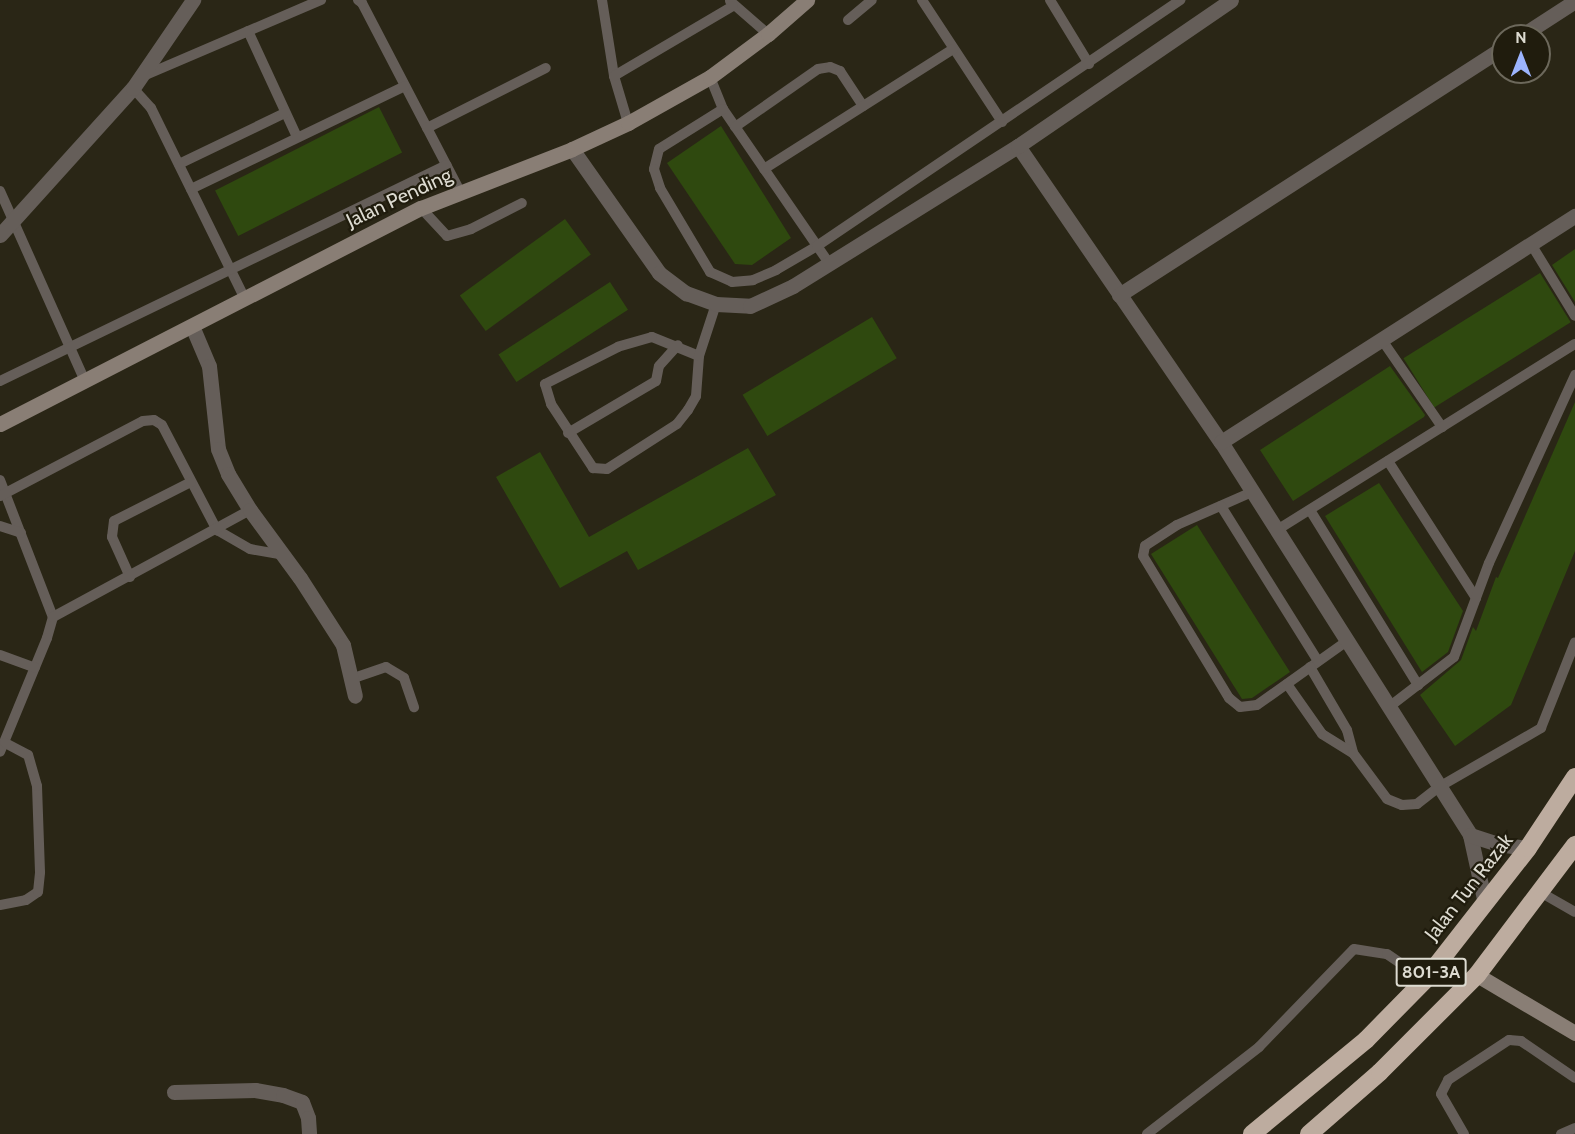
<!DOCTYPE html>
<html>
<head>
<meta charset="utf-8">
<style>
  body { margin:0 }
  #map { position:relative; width:1575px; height:1134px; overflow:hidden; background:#2a2616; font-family:Cabin,sans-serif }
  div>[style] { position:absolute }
  .building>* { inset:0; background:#2f490f; transform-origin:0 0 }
  .lane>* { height:10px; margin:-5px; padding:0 5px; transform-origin:5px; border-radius:5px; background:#655e59 }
  .street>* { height:15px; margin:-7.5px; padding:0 7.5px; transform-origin:7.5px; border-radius:7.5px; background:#655e59 }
  .secondary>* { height:15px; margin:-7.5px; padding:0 7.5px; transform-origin:7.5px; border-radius:7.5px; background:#897e75 }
  .highway>* { height:18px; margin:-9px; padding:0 9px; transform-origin:9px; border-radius:9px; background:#bdac9f }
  span { translate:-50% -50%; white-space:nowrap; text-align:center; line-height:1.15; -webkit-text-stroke:4.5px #201c0d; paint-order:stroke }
  .shield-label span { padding:2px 4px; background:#201c0d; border:2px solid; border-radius:4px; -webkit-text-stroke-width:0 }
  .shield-label { font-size:18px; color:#dddbd1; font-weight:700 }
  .street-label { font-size:20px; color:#dddbd1 }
  .north { position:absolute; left:1491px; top:24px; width:60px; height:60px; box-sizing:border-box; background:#201c0d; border:2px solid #6c685b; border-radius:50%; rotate:0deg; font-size:16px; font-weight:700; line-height:24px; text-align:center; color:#dddbd1 }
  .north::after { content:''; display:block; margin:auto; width:21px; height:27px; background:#9cb4fd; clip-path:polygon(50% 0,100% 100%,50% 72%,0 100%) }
</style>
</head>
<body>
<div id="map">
  <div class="building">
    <i style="left:379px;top:107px;width:51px;height:184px;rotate:63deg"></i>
    <i style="clip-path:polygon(721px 126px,791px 238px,752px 265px,735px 264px,667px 163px)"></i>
    <i style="left:565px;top:219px;width:44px;height:130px;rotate:54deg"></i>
    <i style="clip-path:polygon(1575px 249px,1575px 302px,1552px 265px)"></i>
    <i style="left:1540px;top:273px;width:58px;height:161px;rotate:58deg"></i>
    <i style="left:610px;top:282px;width:33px;height:133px;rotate:57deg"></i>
    <i style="left:872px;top:317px;width:48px;height:151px;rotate:59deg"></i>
    <i style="clip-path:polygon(1390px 366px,1425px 415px,1424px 417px,1293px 501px,1260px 450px)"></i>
    <i style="clip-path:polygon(1575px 402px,1575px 551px,1511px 705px,1455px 746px,1420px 695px,1461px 660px,1473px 627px,1476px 631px,1496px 577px,1498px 578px)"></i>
    <i style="clip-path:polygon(748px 448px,776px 495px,638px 570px,627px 551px,560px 588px,496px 477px,540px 452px,589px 537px)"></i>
    <i style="clip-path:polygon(1379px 483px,1463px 611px,1448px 652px,1422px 672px,1325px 516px)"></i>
    <i style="clip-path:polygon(1197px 525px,1290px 672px,1252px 698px,1242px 699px,1151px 554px)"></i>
  </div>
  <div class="lane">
    <i style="left:358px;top:0;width:5px;rotate:37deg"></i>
    <i style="left:362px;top:3px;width:212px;rotate:62.5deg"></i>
    <i style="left:602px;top:0;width:77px;rotate:81deg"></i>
    <i style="left:614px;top:76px;width:49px;rotate:73.4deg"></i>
    <i style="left:922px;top:0;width:146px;rotate:56.7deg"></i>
    <i style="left:1050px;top:0;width:75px;rotate:58.6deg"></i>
    <i style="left:730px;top:1px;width:50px;rotate:41deg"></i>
    <i style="left:848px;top:20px;width:31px;rotate:-40deg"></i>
    <i style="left:248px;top:31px;width:117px;rotate:65.2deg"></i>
    <i style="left:614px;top:76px;width:138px;rotate:-30.5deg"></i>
    <i style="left:141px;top:77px;width:196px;rotate:-23.2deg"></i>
    <i style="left:710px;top:77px;width:35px;rotate:68deg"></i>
    <i style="left:723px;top:109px;width:186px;rotate:55.5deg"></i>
    <i style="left:133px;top:88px;width:27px;rotate:48deg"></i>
    <i style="left:151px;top:108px;width:211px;rotate:63.8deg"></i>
    <i style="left:723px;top:109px;width:75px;rotate:148deg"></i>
    <i style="left:659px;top:149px;width:21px;rotate:104deg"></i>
    <i style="left:654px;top:169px;width:20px;rotate:72deg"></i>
    <i style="left:660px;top:188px;width:98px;rotate:59.2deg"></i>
    <i style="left:710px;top:272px;width:24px;rotate:24deg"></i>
    <i style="left:732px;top:282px;width:21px;rotate:-5deg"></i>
    <i style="left:753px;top:280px;width:25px;rotate:-23deg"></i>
    <i style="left:776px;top:270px;width:48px;rotate:-30.3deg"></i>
    <i style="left:817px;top:246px;width:439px;rotate:-34.1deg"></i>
    <i style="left:735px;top:127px;width:101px;rotate:-34.9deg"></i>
    <i style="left:818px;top:69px;width:12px;rotate:-9deg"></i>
    <i style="left:830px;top:67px;width:11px;rotate:22deg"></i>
    <i style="left:840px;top:71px;width:42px;rotate:56.7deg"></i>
    <i style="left:427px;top:128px;width:133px;rotate:-26.8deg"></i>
    <i style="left:179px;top:164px;width:118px;rotate:-25.7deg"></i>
    <i style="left:764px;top:169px;width:224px;rotate:-32.4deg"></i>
    <i style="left:191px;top:189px;width:237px;rotate:-25.7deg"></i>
    <i style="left:0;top:191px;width:208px;rotate:65.9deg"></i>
    <i style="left:421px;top:208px;width:38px;rotate:47deg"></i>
    <i style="left:447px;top:236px;width:25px;rotate:-16deg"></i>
    <i style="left:471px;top:229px;width:57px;rotate:-27deg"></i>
    <i style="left:1531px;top:244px;width:84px;rotate:58.6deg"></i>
    <i style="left:1382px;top:340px;width:106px;rotate:55.4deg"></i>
    <i style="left:699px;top:356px;width:51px;rotate:-158deg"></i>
    <i style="left:652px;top:337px;width:35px;rotate:164deg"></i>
    <i style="left:618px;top:347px;width:82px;rotate:153.1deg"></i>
    <i style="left:545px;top:384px;width:21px;rotate:73deg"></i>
    <i style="left:551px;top:404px;width:77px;rotate:56.7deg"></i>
    <i style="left:593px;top:468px;width:14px;rotate:4deg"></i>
    <i style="left:607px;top:469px;width:83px;rotate:-32.7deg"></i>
    <i style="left:677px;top:424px;width:18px;rotate:-52deg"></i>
    <i style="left:688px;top:410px;width:16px;rotate:-60deg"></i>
    <i style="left:696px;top:396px;width:40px;rotate:-85.7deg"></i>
    <i style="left:699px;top:356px;width:55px;rotate:-71.9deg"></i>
    <i style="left:0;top:381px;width:496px;rotate:-25.8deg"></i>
    <i style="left:568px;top:433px;width:102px;rotate:-30.6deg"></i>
    <i style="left:656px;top:381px;width:15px;rotate:-79deg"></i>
    <i style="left:659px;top:366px;width:28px;rotate:-48deg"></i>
    <i style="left:1388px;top:461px;width:163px;rotate:57.3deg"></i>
    <i style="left:0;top:480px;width:147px;rotate:68.9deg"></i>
    <i style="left:53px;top:617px;width:22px;rotate:106deg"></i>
    <i style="left:47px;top:638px;width:123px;rotate:112.4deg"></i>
    <i style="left:1252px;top:492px;width:82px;rotate:156.3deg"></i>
    <i style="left:1177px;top:525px;width:38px;rotate:147deg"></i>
    <i style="left:1145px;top:546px;width:10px;rotate:101deg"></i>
    <i style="left:1143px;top:556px;width:166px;rotate:58.8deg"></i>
    <i style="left:1229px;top:698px;width:14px;rotate:39deg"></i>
    <i style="left:1240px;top:707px;width:17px;rotate:-7deg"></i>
    <i style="left:1257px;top:705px;width:110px;rotate:-35.4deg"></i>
    <i style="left:0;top:496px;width:161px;rotate:-27.7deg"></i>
    <i style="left:143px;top:421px;width:11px;rotate:-5deg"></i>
    <i style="left:154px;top:420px;width:9px;rotate:32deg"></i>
    <i style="left:162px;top:425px;width:119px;rotate:62.4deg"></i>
    <i style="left:217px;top:530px;width:38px;rotate:30deg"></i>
    <i style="left:250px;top:549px;width:34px;rotate:10deg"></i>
    <i style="left:1221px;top:506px;width:183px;rotate:58deg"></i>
    <i style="left:1310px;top:510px;width:206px;rotate:58.3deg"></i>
    <i style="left:0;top:526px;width:22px;rotate:18deg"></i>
    <i style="left:1277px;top:530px;width:351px;rotate:-32deg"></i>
    <i style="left:130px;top:577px;width:44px;rotate:-114.2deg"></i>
    <i style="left:112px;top:537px;width:16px;rotate:-83deg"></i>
    <i style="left:114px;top:521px;width:86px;rotate:-26.9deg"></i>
    <i style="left:53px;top:617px;width:224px;rotate:-28.5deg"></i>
    <i style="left:0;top:655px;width:37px;rotate:20deg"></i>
    <i style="left:1310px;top:667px;width:73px;rotate:59.6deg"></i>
    <i style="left:1347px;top:730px;width:24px;rotate:75deg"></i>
    <i style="left:351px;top:679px;width:37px;rotate:-19deg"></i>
    <i style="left:386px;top:667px;width:21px;rotate:31deg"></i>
    <i style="left:404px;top:678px;width:31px;rotate:71deg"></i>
    <i style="left:1287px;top:684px;width:61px;rotate:55deg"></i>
    <i style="left:1322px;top:734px;width:36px;rotate:32deg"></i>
    <i style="left:1353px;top:753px;width:57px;rotate:53.5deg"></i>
    <i style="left:1387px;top:799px;width:16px;rotate:22deg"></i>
    <i style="left:1402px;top:805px;width:15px;rotate:-4deg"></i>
    <i style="left:1417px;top:804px;width:28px;rotate:-38deg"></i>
    <i style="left:1439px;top:787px;width:118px;rotate:-30deg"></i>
    <i style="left:1541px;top:728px;width:92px;rotate:-68.4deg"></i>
    <i style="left:1389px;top:707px;width:82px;rotate:-37.6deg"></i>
    <i style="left:1454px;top:657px;width:100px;rotate:-69.6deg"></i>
    <i style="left:1489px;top:563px;width:207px;rotate:-65.4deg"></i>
    <i style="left:1540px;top:892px;width:40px;rotate:29.7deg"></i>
    <i style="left:0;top:905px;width:26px;rotate:-11deg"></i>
    <i style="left:26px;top:900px;width:14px;rotate:-34deg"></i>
    <i style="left:38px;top:892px;width:20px;rotate:-84deg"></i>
    <i style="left:40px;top:872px;width:86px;rotate:-92deg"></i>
    <i style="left:37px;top:786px;width:32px;rotate:-106deg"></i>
    <i style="left:28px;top:755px;width:26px;rotate:-152deg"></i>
    <i style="left:1147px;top:1134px;width:142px;rotate:-37.8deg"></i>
    <i style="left:1259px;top:1047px;width:136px;rotate:-45.9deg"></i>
    <i style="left:1354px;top:949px;width:33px;rotate:9deg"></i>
    <i style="left:1387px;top:954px;width:46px;rotate:34.4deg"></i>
    <i style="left:1464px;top:1134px;width:46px;rotate:-119.9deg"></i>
    <i style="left:1441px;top:1094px;width:16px;rotate:-63deg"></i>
    <i style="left:1448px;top:1080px;width:73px;rotate:-33.3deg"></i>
    <i style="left:1509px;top:1040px;width:12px;rotate:5deg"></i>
    <i style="left:1521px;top:1041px;width:65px;rotate:34.4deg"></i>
    <i style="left:1561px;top:1134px;width:15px;rotate:-23deg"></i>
  </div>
  <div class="street">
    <i style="left:1521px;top:36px;width:64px;rotate:-32.9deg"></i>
    <i style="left:1018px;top:146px;width:359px;rotate:55.6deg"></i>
    <i style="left:1221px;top:442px;width:465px;rotate:57.6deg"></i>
    <i style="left:1470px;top:835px;width:70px;rotate:77.6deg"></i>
    <i style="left:572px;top:149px;width:151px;rotate:54.9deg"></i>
    <i style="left:659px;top:273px;width:34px;rotate:37deg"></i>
    <i style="left:686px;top:293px;width:32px;rotate:20deg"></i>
    <i style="left:716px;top:304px;width:34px;rotate:3deg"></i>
    <i style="left:750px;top:306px;width:47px;rotate:-24.9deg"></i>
    <i style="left:793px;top:286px;width:265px;rotate:-31.9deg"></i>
    <i style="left:1018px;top:146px;width:258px;rotate:-34.4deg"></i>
    <i style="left:0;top:235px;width:198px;rotate:-47.9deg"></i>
    <i style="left:133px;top:88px;width:107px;rotate:-55.7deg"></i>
    <i style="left:1119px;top:295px;width:457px;rotate:-32.8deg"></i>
    <i style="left:192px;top:326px;width:43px;rotate:67deg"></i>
    <i style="left:209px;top:366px;width:83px;rotate:83.8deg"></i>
    <i style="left:218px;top:449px;width:27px;rotate:68deg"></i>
    <i style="left:228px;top:474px;width:42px;rotate:58.6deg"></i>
    <i style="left:250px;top:510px;width:84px;rotate:53.7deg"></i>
    <i style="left:300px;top:578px;width:80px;rotate:57.3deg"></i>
    <i style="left:343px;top:645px;width:52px;rotate:76.8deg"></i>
    <i style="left:1221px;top:442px;width:420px;rotate:-32.6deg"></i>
    <i style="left:1470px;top:835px;width:29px;rotate:18deg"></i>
    <i style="left:1498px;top:844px;width:30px;rotate:8deg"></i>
    <i style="left:174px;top:1092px;width:81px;rotate:-1.4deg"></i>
    <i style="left:255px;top:1090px;width:28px;rotate:10deg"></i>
    <i style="left:283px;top:1095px;width:20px;rotate:20deg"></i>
    <i style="left:302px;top:1102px;width:17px;rotate:69deg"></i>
    <i style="left:308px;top:1118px;width:16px;rotate:86deg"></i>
  </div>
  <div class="secondary">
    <i style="left:0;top:424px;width:473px;rotate:-27.2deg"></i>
    <i style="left:421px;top:208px;width:162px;rotate:-21.3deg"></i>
    <i style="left:572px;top:149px;width:62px;rotate:-24.9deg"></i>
    <i style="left:628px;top:123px;width:94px;rotate:-29.3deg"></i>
    <i style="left:710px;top:77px;width:72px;rotate:-36.6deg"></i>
    <i style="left:768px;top:34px;width:52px;rotate:-41.1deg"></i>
    <i style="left:1477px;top:975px;width:114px;rotate:30.6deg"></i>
  </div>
  <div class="highway">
    <i style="left:1252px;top:1134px;width:148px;rotate:-39.5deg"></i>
    <i style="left:1366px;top:1040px;width:84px;rotate:-45.5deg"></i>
    <i style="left:1425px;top:980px;width:167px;rotate:-52deg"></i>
    <i style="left:1528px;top:848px;width:85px;rotate:-56.5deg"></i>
    <i style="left:1309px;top:1134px;width:94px;rotate:-41.1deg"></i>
    <i style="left:1380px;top:1072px;width:137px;rotate:-45deg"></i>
    <i style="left:1477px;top:975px;width:163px;rotate:-53deg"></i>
  </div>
  <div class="shield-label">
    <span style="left:1431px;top:972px">801-3A</span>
  </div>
  <div class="street-label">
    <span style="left:399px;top:198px;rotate:-25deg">Jalan Pending</span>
    <span style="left:1469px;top:887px;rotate:-52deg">Jalan Tun Razak</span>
  </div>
  <div class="north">N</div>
</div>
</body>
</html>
